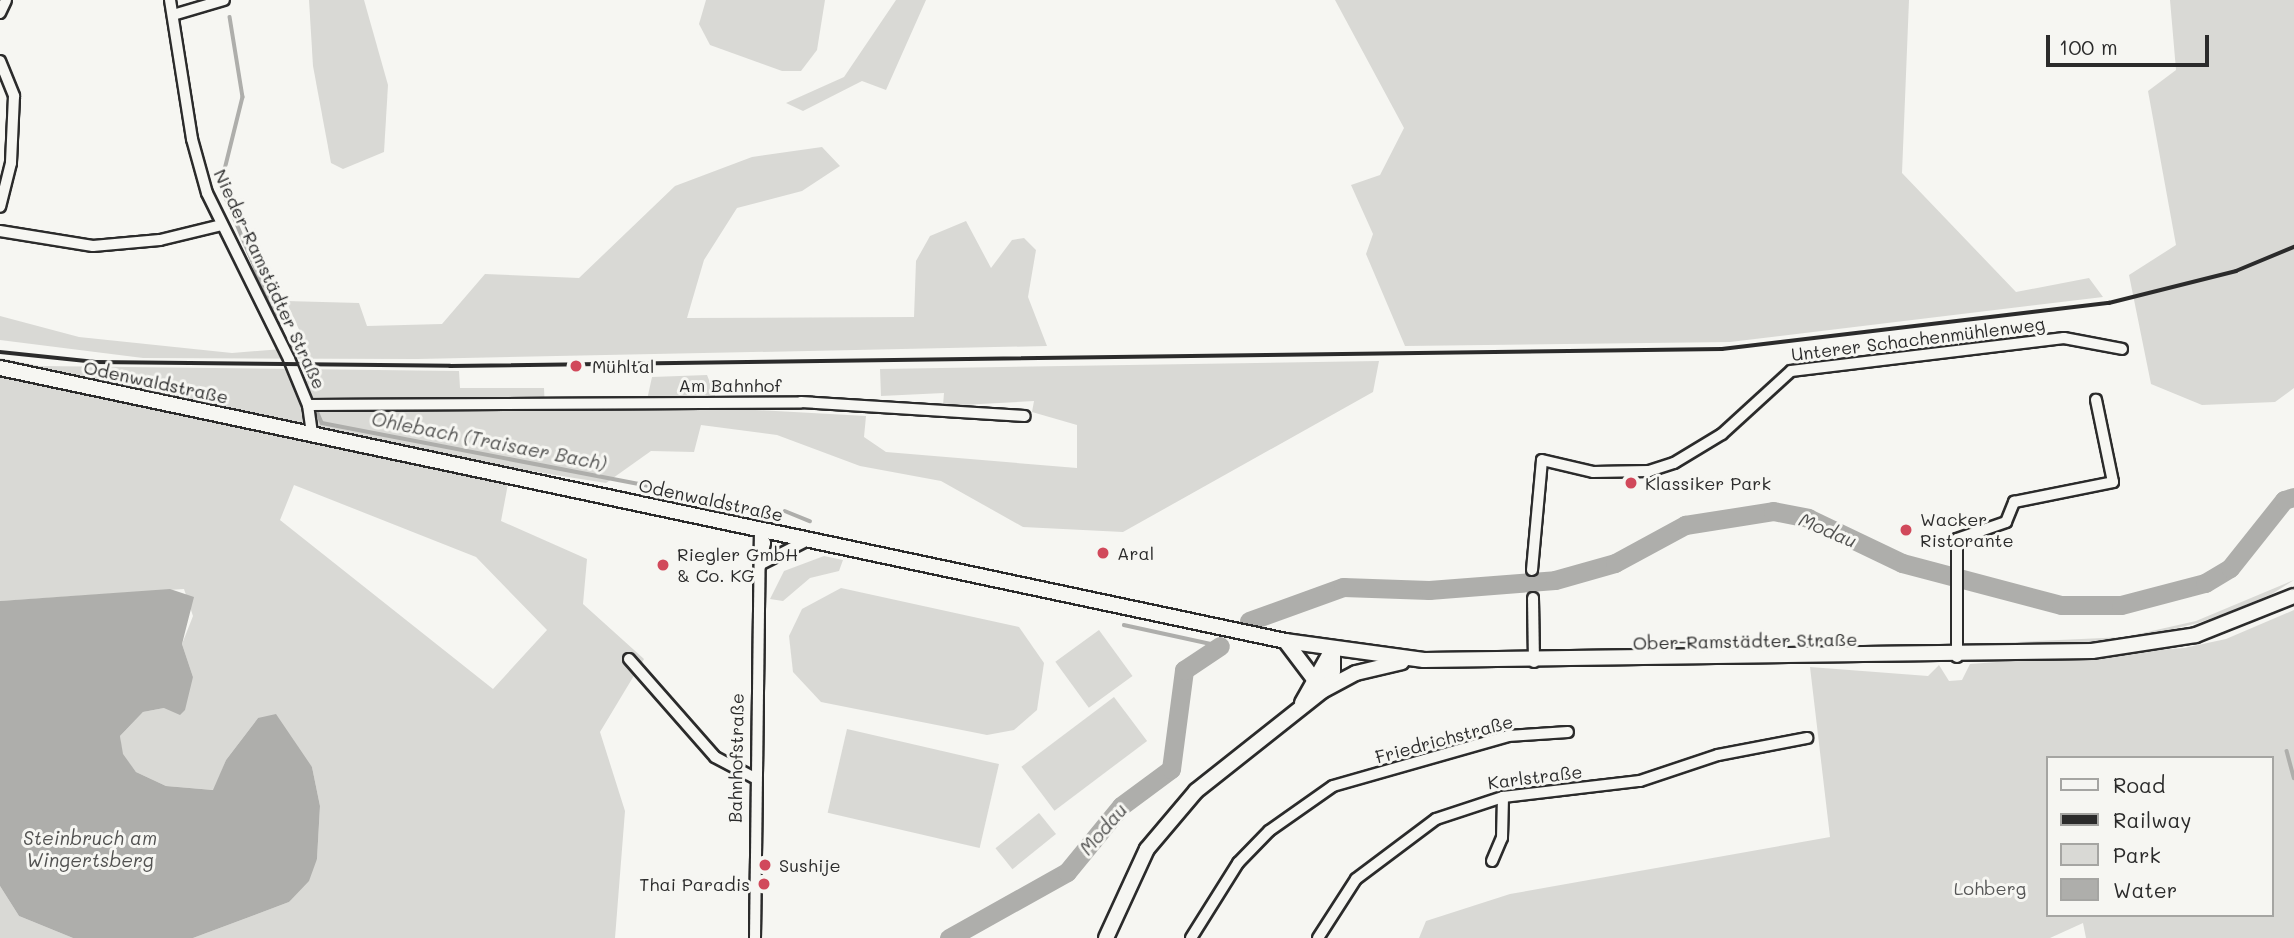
<!DOCTYPE html>
<html>
<head>
<meta charset="utf-8">
<style>
  body { margin:0 }
  #map { position:relative; width:2294px; height:938px; overflow:hidden; background:#f6f6f2; font-family:Mali,sans-serif }
  div>[style] { position:absolute }
  .green>* { inset:0; background:#d9d9d5; transform-origin:0 0 }
  .water>* { inset:0; background:#aeaeab }
  .stream>* { height:3.5px; margin:-1.75px; padding:0 1.75px; transform-origin:1.75px; border-radius:1.75px; background:#aeaeab }
  .river>* { height:19px; margin:-9.5px; padding:0 9.5px; transform-origin:9.5px; border-radius:9.5px; background:#aeaeab }
  .roads { filter:drop-shadow(2px 0 #2b2b2b) drop-shadow(-2px 0 #2b2b2b) drop-shadow(0 2px #2b2b2b) drop-shadow(0 -2px #2b2b2b) }
  .minor>* { height:10px; margin:-5px; padding:0 5px; transform-origin:5px; border-radius:5px; background:#f6f6f2 }
  .major>* { height:14px; margin:-7px; padding:0 7px; transform-origin:7px; border-radius:7px; background:#f6f6f2 }
  .rail>* { height:3.5px; margin:-1.75px; padding:0 1.75px; transform-origin:1.75px; border-radius:1.75px; background:#2b2b2b }
  .dots>* { width:19px; height:19px; translate:-50% -50%; box-sizing:border-box; border:4px solid #f6f6f2; border-radius:50% }
  span { translate:-50% -50%; white-space:nowrap; text-align:center; line-height:1.15; -webkit-text-stroke:6px #f6f6f2; paint-order:stroke }
  .street-label { font-size:18px; color:#2b2b2b }
  .poi-label { font-size:18px; color:#2b2b2b }
  .left { translate:0 -50%; text-align:left }
  .right { translate:-100% -50%; text-align:right }
  .park-label { font-size:18px; color:#565656 }
  .water-label { font-size:19px; color:#525251; font-style:italic }
  .legend { position:absolute; left:2046px; top:756px; width:228px; height:161px; box-sizing:border-box; background:#f6f6f2; border:2px solid #a5a5a2; margin:0; padding:9px 12px; list-style:none; font-size:21px; color:#2b2b2b }
  .legend li { display:flex; align-items:center; gap:14px; height:35px }
  .legend b { width:35px; border:2px solid #a5a5a2 }
  .scale { position:absolute; left:2046px; top:35px; width:163px; height:32px; box-sizing:border-box; border:4px solid #2b2b2b; border-top:0; padding-left:9px; font-size:21px; line-height:24px; white-space:nowrap; color:#2b2b2b; -webkit-text-stroke:5px #f6f6f2; paint-order:stroke }
</style>
</head>
<body>
<div id="map">
  <div class="green">
    <i style="clip-path:polygon(309px 0,364px 0,388px 85px,384px 152px,343px 169px,331px 163px,313px 66px)"></i>
    <i style="clip-path:polygon(706px 0,825px 0,817px 50px,801px 71px,782px 71px,710px 45px,699px 24px)"></i>
    <i style="clip-path:polygon(896px 0,926px 0,886px 90px,862px 81px,803px 111px,786px 103px,844px 77px)"></i>
    <i style="clip-path:polygon(1335px 0,1909px 0,1902px 173px,2016px 292px,2089px 278px,2103px 297px,1730px 342px,1405px 346px,1366px 254px,1373px 234px,1351px 185px,1380px 175px,1404px 128px)"></i>
    <i style="clip-path:polygon(2170px 0,2294px 0,2294px 388px,2275px 402px,2202px 405px,2151px 384px,2129px 275px,2176px 245px,2148px 91px,2176px 70px)"></i>
    <i style="clip-path:polygon(822px 147px,840px 166px,802px 191px,737px 208px,704px 260px,687px 318px,914px 317px,916px 261px,930px 236px,966px 221px,991px 268px,1012px 240px,1024px 238px,1036px 250px,1028px 297px,1047px 346px,417px 359px,143px 358px,0 340px,0 316px,79px 337px,232px 353px,307px 347px,286px 301px,359px 303px,367px 326px,442px 324px,485px 274px,579px 278px,675px 186px,752px 157px)"></i>
    <i style="clip-path:polygon(evenodd,0 358px,40px 366px,459px 371px,460px 388px,544px 388px,545px 410px,645px 409px,652px 377px,707px 375px,720px 408px,866px 416px,864px 437px,886px 452px,1077px 468px,1077px 425px,1032px 412px,1034px 401px,943px 406px,944px 393px,881px 396px,880px 369px,1379px 361px,1373px 392px,1123px 532px,1023px 527px,941px 481px,860px 466px,777px 435px,701px 425px,694px 452px,651px 451px,606px 483px,511px 468px,501px 521px,587px 559px,583px 604px,644px 659px,600px 732px,625px 811px,615px 938px,193px 938px,289px 902px,317px 859px,320px 806px,312px 767px,258px 718px,226px 760px,214px 790px,166px 786px,136px 772px,122px 754px,120px 736px,143px 712px,164px 708px,193px 677px,182px 644px,193px 616px,184px 589px,0 601px,0 358px,294px 485px,476px 557px,547px 630px,493px 689px,280px 520px,294px 485px)"></i>
    <i style="clip-path:polygon(824px 556px,843px 560px,839px 571px,810px 578px,783px 601px,770px 599px,784px 571px)"></i>
    <i style="clip-path:polygon(2294px 580px,2272px 594px,2229px 612px,2198px 623px,2127px 640px,2083px 645px,2047px 646px,1973px 644px,2125px 637px,2196px 621px)"></i>
    <i style="clip-path:polygon(841px 588px,1019px 627px,1044px 663px,1037px 710px,1014px 730px,987px 735px,821px 702px,793px 672px,789px 636px,802px 609px)"></i>
    <i style="clip-path:polygon(evenodd,2294px 610px,2294px 938px,2086px 938px,2083px 923px,2050px 938px,1419px 938px,1426px 921px,1510px 894px,1830px 837px,1810px 667px,1928px 676px,1939px 665px,1949px 681px,1962px 680px,1970px 664px,2184px 648px,2226px 639px,2294px 610px,2047px 758px,2271px 758px,2271px 915px,2047px 915px,2047px 758px)"></i>
    <i style="left:1099px;top:630px;width:57px;height:54px;rotate:54deg"></i>
    <i style="left:1114px;top:697px;width:55px;height:116px;rotate:53deg"></i>
    <i style="left:847px;top:729px;width:156px;height:86px;rotate:13deg"></i>
    <i style="left:1039px;top:813px;width:27px;height:56px;rotate:51deg"></i>
    <i style="clip-path:polygon(0 886px,19px 916px,73px 938px,0 938px)"></i>
  </div>
  <div class="water">
    <i style="clip-path:polygon(170px 589px,194px 597px,182px 644px,193px 677px,185px 710px,180px 715px,164px 708px,143px 712px,120px 736px,123px 754px,136px 772px,166px 786px,213px 790px,226px 760px,258px 718px,276px 714px,312px 767px,320px 806px,317px 859px,309px 881px,289px 902px,193px 938px,73px 938px,19px 916px,0 886px,0 601px)"></i>
  </div>
  <div class="stream">
    <i style="left:230px;top:17px;width:81px;rotate:80.8deg"></i>
    <i style="left:243px;top:97px;width:92px;rotate:103.9deg"></i>
    <i style="left:221px;top:186px;width:173px;rotate:67.2deg"></i>
    <i style="left:288px;top:345px;width:15px;rotate:37deg"></i>
    <i style="left:301px;top:373px;width:25px;rotate:69deg"></i>
    <i style="left:317px;top:411px;width:13px;rotate:67deg"></i>
    <i style="left:322px;top:423px;width:349px;rotate:10.9deg"></i>
    <i style="left:785px;top:511px;width:27px;rotate:22deg"></i>
    <i style="left:1124px;top:625px;width:98px;rotate:12.3deg"></i>
    <i style="left:2287px;top:751px;width:28px;rotate:75deg"></i>
  </div>
  <div class="river">
    <i style="left:1249px;top:621px;width:100px;rotate:-19.9deg"></i>
    <i style="left:1343px;top:587px;width:86px;rotate:2deg"></i>
    <i style="left:1429px;top:590px;width:126px;rotate:-4.5deg"></i>
    <i style="left:1555px;top:580px;width:62px;rotate:-15.8deg"></i>
    <i style="left:1615px;top:563px;width:80px;rotate:-28.5deg"></i>
    <i style="left:1685px;top:525px;width:89px;rotate:-9deg"></i>
    <i style="left:1773px;top:511px;width:36px;rotate:11deg"></i>
    <i style="left:1808px;top:518px;width:104px;rotate:25.6deg"></i>
    <i style="left:1902px;top:563px;width:164px;rotate:14.8deg"></i>
    <i style="left:2061px;top:605px;width:60px"></i>
    <i style="left:2121px;top:605px;width:87px;rotate:-14.7deg"></i>
    <i style="left:2205px;top:583px;width:29px;rotate:-31deg"></i>
    <i style="left:2230px;top:568px;width:87px;rotate:-51.5deg"></i>
    <i style="left:2284px;top:500px;width:10px;rotate:-17deg"></i>
    <i style="left:949px;top:938px;width:135px;rotate:-29.2deg"></i>
    <i style="left:1067px;top:872px;width:85px;rotate:-50.7deg"></i>
    <i style="left:1121px;top:806px;width:62px;rotate:-36.5deg"></i>
    <i style="left:1171px;top:769px;width:100px;rotate:-82.5deg"></i>
    <i style="left:1184px;top:670px;width:43px;rotate:-33.7deg"></i>
  </div>
  <div class="roads">
    <div class="minor">
      <i style="left:170px;top:0;width:141px;rotate:81deg"></i>
      <i style="left:192px;top:139px;width:56px;rotate:74.5deg"></i>
      <i style="left:207px;top:193px;width:185px;rotate:63.7deg"></i>
      <i style="left:289px;top:359px;width:50px;rotate:67.6deg"></i>
      <i style="left:308px;top:405px;width:29px;rotate:82deg"></i>
      <i style="left:0;top:13px;width:14px;rotate:-65deg"></i>
      <i style="left:173px;top:15px;width:53px;rotate:-16.4deg"></i>
      <i style="left:0;top:61px;width:38px;rotate:68deg"></i>
      <i style="left:14px;top:96px;width:67px;rotate:92.6deg"></i>
      <i style="left:11px;top:163px;width:45px;rotate:104deg"></i>
      <i style="left:0;top:231px;width:94px;rotate:9.2deg"></i>
      <i style="left:93px;top:246px;width:67px;rotate:-5.1deg"></i>
      <i style="left:160px;top:240px;width:64px;rotate:-13.6deg"></i>
      <i style="left:308px;top:405px;width:493px;rotate:-0.3deg"></i>
      <i style="left:801px;top:402px;width:224px;rotate:3.6deg"></i>
      <i style="left:760px;top:530px;width:14px;rotate:69deg"></i>
      <i style="left:765px;top:543px;width:24px;rotate:102deg"></i>
      <i style="left:761px;top:564px;width:51px;rotate:-27.1deg"></i>
      <i style="left:1532px;top:570px;width:110px;rotate:-84.8deg"></i>
      <i style="left:1542px;top:460px;width:52px;rotate:13.2deg"></i>
      <i style="left:1593px;top:472px;width:56px;rotate:-1deg"></i>
      <i style="left:1649px;top:471px;width:26px;rotate:-18deg"></i>
      <i style="left:1674px;top:463px;width:56px;rotate:-31.1deg"></i>
      <i style="left:1722px;top:434px;width:93px;rotate:-42.4deg"></i>
      <i style="left:1791px;top:371px;width:275px;rotate:-6.9deg"></i>
      <i style="left:2064px;top:338px;width:59px;rotate:10.7deg"></i>
      <i style="left:1533px;top:598px;width:64px;rotate:89.1deg"></i>
      <i style="left:1957px;top:657px;width:118px;rotate:-90deg"></i>
      <i style="left:1957px;top:539px;width:52px;rotate:-19.1deg"></i>
      <i style="left:2006px;top:522px;width:22px;rotate:-68deg"></i>
      <i style="left:2014px;top:502px;width:101px;rotate:-11.4deg"></i>
      <i style="left:2113px;top:482px;width:84px;rotate:-101.7deg"></i>
      <i style="left:629px;top:659px;width:130px;rotate:48.7deg"></i>
      <i style="left:715px;top:757px;width:43px;rotate:27.8deg"></i>
      <i style="left:1492px;top:861px;width:25px;rotate:-67deg"></i>
      <i style="left:1502px;top:838px;width:41px;rotate:-88.6deg"></i>
      <i style="left:755px;top:938px;width:408px;rotate:-89.3deg"></i>
      <i style="left:1191px;top:938px;width:89px;rotate:-57.9deg"></i>
      <i style="left:1238px;top:863px;width:45px;rotate:-45.9deg"></i>
      <i style="left:1269px;top:831px;width:78px;rotate:-35.1deg"></i>
      <i style="left:1333px;top:786px;width:182px;rotate:-15.9deg"></i>
      <i style="left:1508px;top:736px;width:60px;rotate:-3.8deg"></i>
      <i style="left:1318px;top:938px;width:70px;rotate:-57.2deg"></i>
      <i style="left:1356px;top:879px;width:100px;rotate:-36.9deg"></i>
      <i style="left:1436px;top:819px;width:71px;rotate:-18.2deg"></i>
      <i style="left:1503px;top:797px;width:138px;rotate:-6.7deg"></i>
      <i style="left:1640px;top:781px;width:82px;rotate:-18.4deg"></i>
      <i style="left:1718px;top:755px;width:91px;rotate:-10.8deg"></i>
    </div>
    <div class="major">
      <i style="left:0;top:368px;width:1314px;rotate:11.99deg"></i>
      <i style="left:1285px;top:641px;width:140px;rotate:7.8deg"></i>
      <i style="left:1424px;top:660px;width:668px;rotate:-0.77deg"></i>
      <i style="left:2092px;top:651px;width:105px;rotate:-8.7deg"></i>
      <i style="left:2196px;top:635px;width:105px;rotate:-21.7deg"></i>
      <i style="left:1286px;top:642px;width:46px;rotate:52.9deg"></i>
      <i style="left:1323px;top:690px;width:21px;rotate:-62deg"></i>
      <i style="left:1333px;top:671px;width:23px;rotate:-90deg"></i>
      <i style="left:1302px;top:703px;width:63px;rotate:-60.6deg"></i>
      <i style="left:1106px;top:938px;width:98px;rotate:-65.3deg"></i>
      <i style="left:1147px;top:849px;width:76px;rotate:-49.8deg"></i>
      <i style="left:1196px;top:791px;width:161px;rotate:-38.4deg"></i>
      <i style="left:1322px;top:691px;width:38px;rotate:-28deg"></i>
      <i style="left:1356px;top:673px;width:47px;rotate:-13.4deg"></i>
    </div>
  </div>
  <div class="rail">
    <i style="left:0;top:352px;width:96px;rotate:6deg"></i>
    <i style="left:95px;top:362px;width:355px;rotate:0.6deg"></i>
    <i style="left:450px;top:366px;width:1272px;rotate:-0.77deg"></i>
    <i style="left:1722px;top:349px;width:390px;rotate:-6.8deg"></i>
    <i style="left:2109px;top:303px;width:131px;rotate:-14.1deg"></i>
    <i style="left:2236px;top:271px;width:63px;rotate:-22.5deg"></i>
  </div>
  <div class="dots">
    <i style="left:576px;top:366px;background:#d1495b"></i>
    <i style="left:1631px;top:483px;background:#d1495b"></i>
    <i style="left:1906px;top:530px;background:#d1495b"></i>
    <i style="left:1103px;top:553px;background:#d1495b"></i>
    <i style="left:663px;top:565px;background:#d1495b"></i>
    <i style="left:765px;top:865px;background:#d1495b"></i>
    <i style="left:764px;top:884px;background:#d1495b"></i>
  </div>
  <div class="street-label">
    <span style="left:270px;top:279px;rotate:65deg">Nieder-Ramstädter Straße</span>
    <span style="left:1918px;top:339px;rotate:-7deg">Unterer Schachenmühlenweg</span>
    <span style="left:156px;top:382px;rotate:12deg">Odenwaldstraße</span>
    <span style="left:730px;top:385px">Am Bahnhof</span>
    <span style="left:711px;top:500px;rotate:12deg">Odenwaldstraße</span>
    <span style="left:1745px;top:641px;rotate:-1deg">Ober-Ramstädter Straße</span>
    <span style="left:1444px;top:739px;rotate:-15deg">Friedrichstraße</span>
    <span style="left:736px;top:758px;rotate:-89deg">Bahnhofstraße</span>
    <span style="left:1535px;top:777px;rotate:-7deg">Karlstraße</span>
  </div>
  <div class="poi-label">
    <span class="left" style="left:592px;top:366px">Mühltal</span>
    <span class="left" style="left:1645px;top:483px">Klassiker Park</span>
    <span class="left" style="left:1920px;top:530px">Wacker<br>Ristorante</span>
    <span class="left" style="left:1117px;top:553px">Aral</span>
    <span class="left" style="left:677px;top:565px">Riegler GmbH<br>&amp; Co. KG</span>
    <span class="left" style="left:779px;top:865px">Sushije</span>
    <span class="right" style="left:750px;top:884px">Thai Paradis</span>
  </div>
  <div class="park-label">
    <span style="left:1990px;top:888px">Lohberg</span>
  </div>
  <div class="water-label">
    <span style="left:489px;top:441px;rotate:11deg">Ohlebach (Traisaer Bach)</span>
    <span style="left:1828px;top:530px;rotate:23deg">Modau</span>
    <span style="left:1103px;top:829px;rotate:-49deg">Modau</span>
    <span style="left:90px;top:849px">Steinbruch am<br>Wingertsberg</span>
  </div>
  <ul class="legend">
  <li><b style="height:9px;background:#f6f6f2"></b>Road</li>
  <li><b style="height:9px;background:#2b2b2b"></b>Railway</li>
  <li><b style="height:19px;background:#d9d9d5"></b>Park</li>
  <li><b style="height:19px;background:#aeaeab"></b>Water</li>
  </ul>
  <div class="scale">100 m</div>
</div>
</body>
</html>
